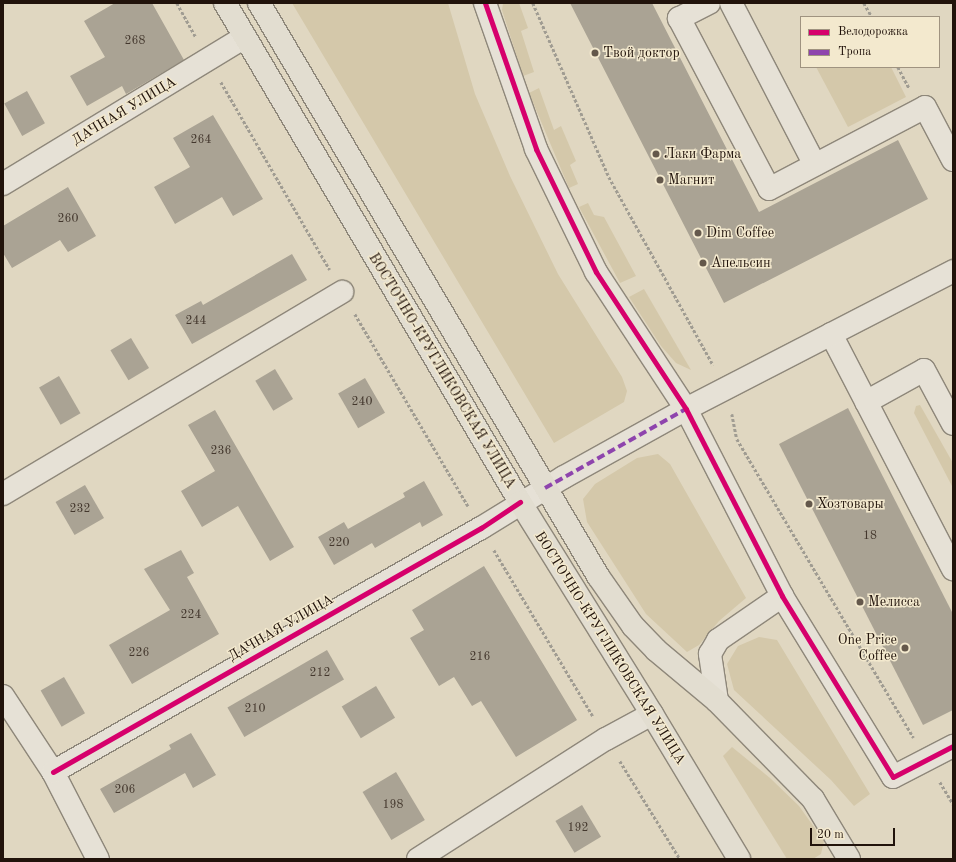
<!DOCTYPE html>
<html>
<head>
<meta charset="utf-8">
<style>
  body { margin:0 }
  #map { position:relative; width:956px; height:862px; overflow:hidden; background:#e0d7c1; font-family:"Old Standard TT",serif }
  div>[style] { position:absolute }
  .green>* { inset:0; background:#d4c8aa }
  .building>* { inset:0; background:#aaa394; transform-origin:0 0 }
  .path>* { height:2.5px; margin-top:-1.25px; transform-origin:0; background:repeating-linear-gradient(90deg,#a09c92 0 3px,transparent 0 5px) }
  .roads { filter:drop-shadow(1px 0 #8e877a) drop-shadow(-1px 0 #8e877a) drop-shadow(0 1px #8e877a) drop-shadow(0 -1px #8e877a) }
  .minor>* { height:22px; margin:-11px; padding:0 11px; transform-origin:11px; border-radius:11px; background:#e6e1d6 }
  .major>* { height:22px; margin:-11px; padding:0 11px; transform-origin:11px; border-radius:11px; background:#e2ddd0 }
  .quiet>* { height:4px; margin-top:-2px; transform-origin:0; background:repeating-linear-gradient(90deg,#8e44ad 0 8px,transparent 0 12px) }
  .cycleway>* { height:5px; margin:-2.5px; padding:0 2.5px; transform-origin:2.5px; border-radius:2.5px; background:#d6006c }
  .dots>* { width:11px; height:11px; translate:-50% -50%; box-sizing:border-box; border:2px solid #f3e9ce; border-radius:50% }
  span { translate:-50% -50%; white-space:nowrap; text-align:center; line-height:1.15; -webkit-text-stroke:3px #f3e9ce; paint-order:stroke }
  .number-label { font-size:12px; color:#43372d }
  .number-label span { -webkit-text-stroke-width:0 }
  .poi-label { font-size:14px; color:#21130b }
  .left { translate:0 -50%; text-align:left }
  .right { translate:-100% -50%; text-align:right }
  .street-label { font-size:14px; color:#21130b }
  .frame { position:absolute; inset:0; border:4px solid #21130b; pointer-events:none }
  .legend { position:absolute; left:800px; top:16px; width:140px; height:52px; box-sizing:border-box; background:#f3e9ce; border:1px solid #9f9380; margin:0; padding:5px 7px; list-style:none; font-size:12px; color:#21130b }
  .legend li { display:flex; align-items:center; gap:8px; height:20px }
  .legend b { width:20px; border:1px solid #9f9380 }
  .scale { position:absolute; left:810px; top:828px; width:85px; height:18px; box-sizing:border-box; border:2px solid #21130b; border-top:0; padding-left:5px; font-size:12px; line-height:14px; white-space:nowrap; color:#21130b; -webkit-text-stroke:3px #f3e9ce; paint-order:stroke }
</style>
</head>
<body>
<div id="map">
  <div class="green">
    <i style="clip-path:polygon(292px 3px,448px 3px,475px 94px,510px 176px,558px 274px,622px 377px,627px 391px,624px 402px,554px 443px)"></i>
    <i style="clip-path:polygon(503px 3px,519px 3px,528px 28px,521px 31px,534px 72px,523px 76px,502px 10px)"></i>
    <i style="clip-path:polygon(816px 67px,891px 67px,906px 97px,848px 127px)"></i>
    <i style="clip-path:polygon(539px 88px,554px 130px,561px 126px,576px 161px,570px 165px,578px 184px,569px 188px,529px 93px)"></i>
    <i style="clip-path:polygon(588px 203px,594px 215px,604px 217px,636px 276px,620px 283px,579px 207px)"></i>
    <i style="clip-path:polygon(644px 289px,691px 370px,676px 363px,661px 346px,629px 297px)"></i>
    <i style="clip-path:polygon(920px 405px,953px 463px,953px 488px,914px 413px,916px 406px)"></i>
    <i style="clip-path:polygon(658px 454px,670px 464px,746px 598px,719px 621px,699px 645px,687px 652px,646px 614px,587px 522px,583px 499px,595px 484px,637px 458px)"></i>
    <i style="clip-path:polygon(759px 637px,777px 640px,870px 794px,854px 806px,831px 780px,734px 690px,727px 664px,738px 646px)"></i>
    <i style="clip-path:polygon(732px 747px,770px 778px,799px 806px,824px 841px,821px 854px,813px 859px,787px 859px,723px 756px)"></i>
  </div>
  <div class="building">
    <i style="clip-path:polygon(115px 3px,152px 3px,184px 60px,126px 94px,122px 86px,87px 106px,70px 76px,105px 57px,84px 21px)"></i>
    <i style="clip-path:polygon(570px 3px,652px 3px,759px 212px,898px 140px,928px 199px,724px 303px)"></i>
    <i style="left:27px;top:91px;width:37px;height:26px;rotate:61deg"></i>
    <i style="clip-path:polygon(213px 115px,263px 199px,233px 216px,222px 197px,175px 224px,154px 187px,190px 167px,173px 138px)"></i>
    <i style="clip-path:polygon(68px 187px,96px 236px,68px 252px,60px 240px,12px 268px,3px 253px,3px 226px)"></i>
    <i style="clip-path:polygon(292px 254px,307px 280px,192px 344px,175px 315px,201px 301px,203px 305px)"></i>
    <i style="left:131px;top:338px;width:35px;height:24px;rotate:59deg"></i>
    <i style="left:275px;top:369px;width:35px;height:23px;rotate:59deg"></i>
    <i style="left:59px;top:376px;width:43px;height:23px;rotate:60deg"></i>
    <i style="left:365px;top:378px;width:40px;height:31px;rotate:60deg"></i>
    <i style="clip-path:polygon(848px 408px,953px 614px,953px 710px,923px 725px,779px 444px)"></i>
    <i style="clip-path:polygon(215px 410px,294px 547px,270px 561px,238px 506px,202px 527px,181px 491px,215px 471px,188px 425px)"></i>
    <i style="clip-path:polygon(424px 481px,443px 515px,422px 527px,420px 522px,375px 548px,372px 543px,334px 565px,318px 537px,344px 522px,348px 529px,405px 497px,403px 493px)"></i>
    <i style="left:85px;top:485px;width:38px;height:34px;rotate:60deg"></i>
    <i style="clip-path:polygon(181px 550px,194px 573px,187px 577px,219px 634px,132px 684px,109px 645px,170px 610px,144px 569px)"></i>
    <i style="clip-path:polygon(484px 566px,577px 720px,516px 757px,481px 701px,472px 706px,454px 677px,439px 686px,410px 638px,424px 630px,412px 610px)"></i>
    <i style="left:327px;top:650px;width:34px;height:115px;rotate:60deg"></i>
    <i style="left:64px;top:677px;width:42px;height:27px;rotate:60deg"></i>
    <i style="left:376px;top:686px;width:37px;height:40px;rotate:59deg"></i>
    <i style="clip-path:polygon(191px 733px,216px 775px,193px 788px,185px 773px,114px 813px,100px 789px,171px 749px,169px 745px)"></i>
    <i style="left:396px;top:772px;width:56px;height:39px;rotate:59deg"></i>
    <i style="left:582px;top:805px;width:37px;height:31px;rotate:59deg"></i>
  </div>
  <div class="path">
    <i style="left:177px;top:3px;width:39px;rotate:61deg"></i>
    <i style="left:533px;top:3px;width:190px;rotate:66.4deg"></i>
    <i style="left:609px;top:177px;width:215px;rotate:61deg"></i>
    <i style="left:864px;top:3px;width:16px;rotate:60deg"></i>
    <i style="left:898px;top:67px;width:24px;rotate:62deg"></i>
    <i style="left:221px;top:82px;width:217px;rotate:59.9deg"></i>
    <i style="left:355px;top:314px;width:223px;rotate:59.5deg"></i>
    <i style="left:732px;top:414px;width:25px;rotate:79deg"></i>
    <i style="left:737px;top:439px;width:347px;rotate:59.4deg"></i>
    <i style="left:494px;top:550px;width:193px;rotate:59.2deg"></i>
    <i style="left:620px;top:761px;width:115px;rotate:58.5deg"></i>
    <i style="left:940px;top:782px;width:26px;rotate:59deg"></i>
  </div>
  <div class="roads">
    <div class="minor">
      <i style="left:485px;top:3px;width:155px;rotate:70.7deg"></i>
      <i style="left:536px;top:149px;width:137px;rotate:64deg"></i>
      <i style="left:596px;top:272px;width:164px;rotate:56.7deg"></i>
      <i style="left:686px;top:409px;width:210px;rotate:62.8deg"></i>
      <i style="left:782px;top:596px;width:212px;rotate:58.5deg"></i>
      <i style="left:893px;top:777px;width:68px;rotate:-27.3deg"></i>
      <i style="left:709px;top:3px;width:34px;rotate:153deg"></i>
      <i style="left:679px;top:18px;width:193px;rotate:62.2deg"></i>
      <i style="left:769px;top:189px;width:176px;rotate:-27.7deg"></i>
      <i style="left:925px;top:107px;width:60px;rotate:62.2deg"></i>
      <i style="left:731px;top:3px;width:182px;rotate:62.6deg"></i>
      <i style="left:3px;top:184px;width:283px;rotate:-31.3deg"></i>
      <i style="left:831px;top:334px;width:265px;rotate:62.6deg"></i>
      <i style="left:866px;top:402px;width:66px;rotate:-28.9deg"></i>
      <i style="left:924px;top:370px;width:61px;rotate:61.8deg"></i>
      <i style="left:3px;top:494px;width:395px;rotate:-30.8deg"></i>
      <i style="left:3px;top:696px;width:91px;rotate:56.7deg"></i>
      <i style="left:53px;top:772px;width:98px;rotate:62.7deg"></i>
      <i style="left:717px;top:701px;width:48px;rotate:-98.5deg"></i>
      <i style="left:710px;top:654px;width:16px;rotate:-60deg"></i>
      <i style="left:718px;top:640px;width:78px;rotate:-34.5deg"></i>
      <i style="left:53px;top:772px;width:493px;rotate:-29.7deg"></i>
      <i style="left:481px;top:528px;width:97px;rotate:-31.6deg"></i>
      <i style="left:564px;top:477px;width:140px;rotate:-29.1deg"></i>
      <i style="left:686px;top:409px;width:301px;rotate:-27.3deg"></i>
      <i style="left:418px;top:859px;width:223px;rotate:-32.6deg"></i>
      <i style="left:606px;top:739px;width:52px;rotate:-28.5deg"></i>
    </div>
    <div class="major">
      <i style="left:225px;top:3px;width:580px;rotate:59.41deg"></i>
      <i style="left:520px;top:502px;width:250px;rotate:58.1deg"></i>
      <i style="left:652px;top:714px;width:169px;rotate:59deg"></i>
      <i style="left:259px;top:3px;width:666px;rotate:59.39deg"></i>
      <i style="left:598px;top:576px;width:61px;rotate:55deg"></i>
      <i style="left:633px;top:626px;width:33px;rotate:46deg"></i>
      <i style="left:656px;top:650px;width:80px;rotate:39.9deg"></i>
      <i style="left:717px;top:701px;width:137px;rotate:45.6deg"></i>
      <i style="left:813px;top:799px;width:70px;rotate:59deg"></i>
    </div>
  </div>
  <div class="quiet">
    <i style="left:545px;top:488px;width:162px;rotate:-29.3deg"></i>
  </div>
  <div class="cycleway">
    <i style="left:485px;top:3px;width:155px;rotate:70.7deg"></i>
    <i style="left:536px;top:149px;width:137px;rotate:64deg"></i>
    <i style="left:596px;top:272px;width:164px;rotate:56.7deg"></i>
    <i style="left:686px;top:409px;width:210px;rotate:62.8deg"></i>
    <i style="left:782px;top:596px;width:212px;rotate:58.5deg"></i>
    <i style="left:893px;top:777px;width:68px;rotate:-27.3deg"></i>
    <i style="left:53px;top:772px;width:493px;rotate:-29.7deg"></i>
    <i style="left:481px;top:528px;width:47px;rotate:-33.7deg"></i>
  </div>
  <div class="dots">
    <i style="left:595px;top:53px;background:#64584b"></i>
    <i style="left:656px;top:154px;background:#64584b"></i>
    <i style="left:660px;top:180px;background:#64584b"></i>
    <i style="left:698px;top:233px;background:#64584b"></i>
    <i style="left:703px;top:263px;background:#64584b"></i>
    <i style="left:809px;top:504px;background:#64584b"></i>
    <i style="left:860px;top:602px;background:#64584b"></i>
    <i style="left:905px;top:648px;background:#64584b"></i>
  </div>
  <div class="number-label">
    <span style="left:135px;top:42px">268</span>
    <span style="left:201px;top:141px">264</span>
    <span style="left:68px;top:220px">260</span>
    <span style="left:196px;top:322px">244</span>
    <span style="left:362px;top:403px">240</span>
    <span style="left:221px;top:452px">236</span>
    <span style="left:80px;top:510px">232</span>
    <span style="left:870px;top:537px">18</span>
    <span style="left:339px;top:544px">220</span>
    <span style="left:191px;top:616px">224</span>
    <span style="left:139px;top:654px">226</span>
    <span style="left:480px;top:658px">216</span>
    <span style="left:320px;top:674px">212</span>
    <span style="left:255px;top:710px">210</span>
    <span style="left:125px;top:791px">206</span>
    <span style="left:393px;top:806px">198</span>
    <span style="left:578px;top:829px">192</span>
  </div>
  <div class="poi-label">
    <span class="left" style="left:603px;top:53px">Твой доктор</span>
    <span class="left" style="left:664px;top:154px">Лаки Фарма</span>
    <span class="left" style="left:668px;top:180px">Магнит</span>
    <span class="left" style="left:706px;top:233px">Dim Coffee</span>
    <span class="left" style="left:711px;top:263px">Апельсин</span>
    <span class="left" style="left:817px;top:504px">Хозтовары</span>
    <span class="left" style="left:868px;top:602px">Мелисса</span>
    <span class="right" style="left:897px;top:648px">One Price<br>Coffee</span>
  </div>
  <div class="street-label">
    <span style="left:124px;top:111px;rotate:-31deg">ДАЧНАЯ УЛИЦА</span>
    <span style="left:442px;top:371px;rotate:59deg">ВОСТОЧНО-КРУГЛИКОВСКАЯ УЛИЦА</span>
    <span style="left:281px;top:628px;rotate:-30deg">ДАЧНАЯ УЛИЦА</span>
    <span style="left:610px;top:648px;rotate:58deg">ВОСТОЧНО-КРУГЛИКОВСКАЯ УЛИЦА</span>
  </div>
  <div class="frame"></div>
  <ul class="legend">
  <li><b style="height:5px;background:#d6006c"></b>Велодорожка</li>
  <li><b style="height:5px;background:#8e44ad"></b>Тропа</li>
  </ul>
  <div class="scale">20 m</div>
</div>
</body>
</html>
